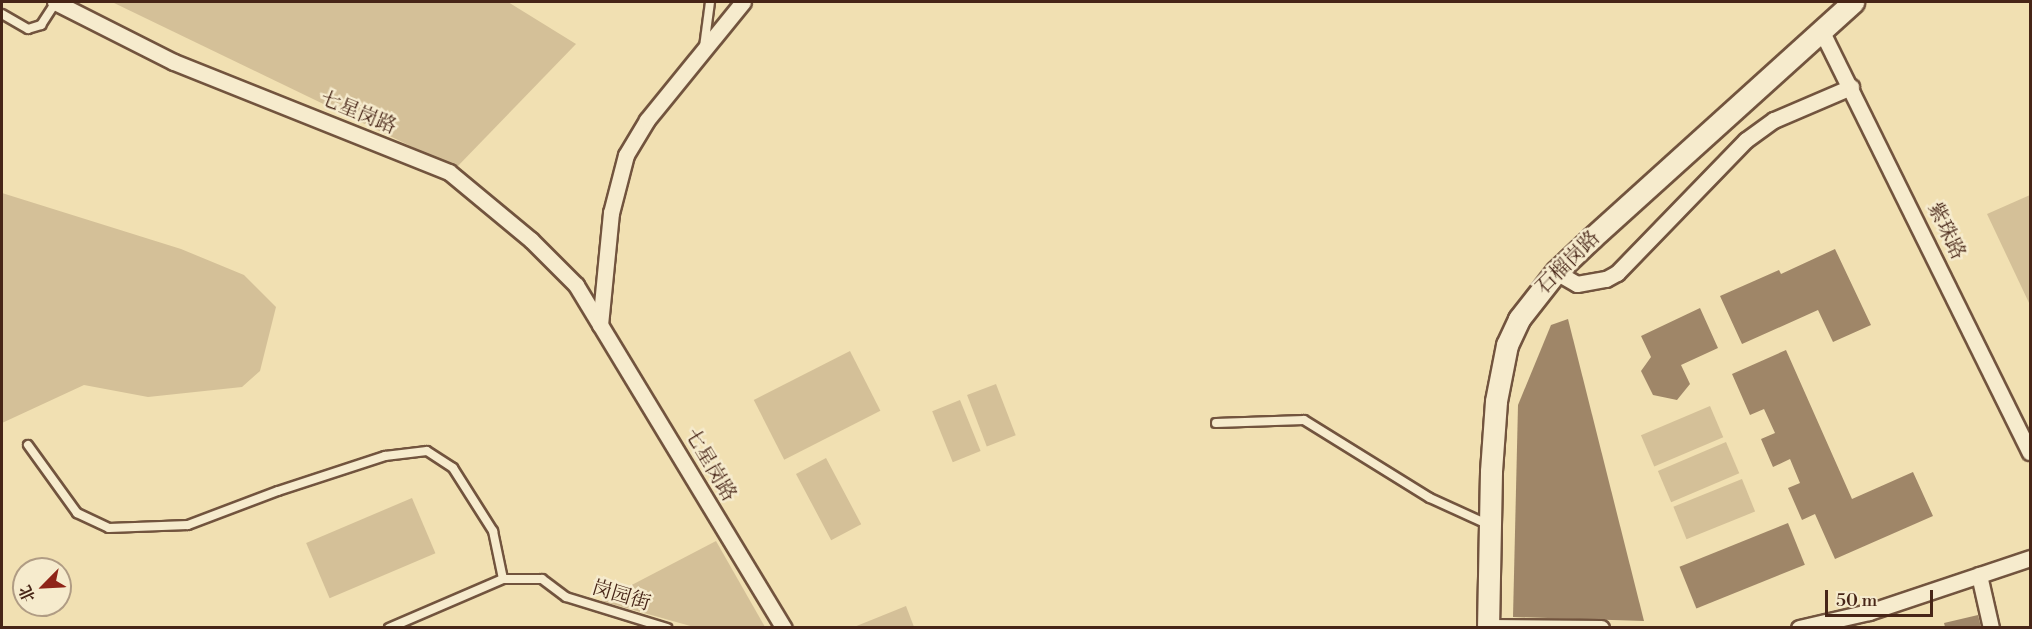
<!DOCTYPE html>
<html>
<head>
<meta charset="utf-8">
<style>
  body { margin:0 }
  #map { position:relative; width:2032px; height:629px; overflow:hidden; background:#f1e0b2; font-family:"Libre Bodoni","Noto Serif SC",serif }
  div>[style] { position:absolute }
  .green>* { inset:0; background:#d4c098; transform-origin:0 0 }
  .building>* { inset:0; background:#9f8668; transform-origin:0 0 }
  .roads { filter:drop-shadow(2px 0 #72543e) drop-shadow(-2px 0 #72543e) drop-shadow(0 2px #72543e) drop-shadow(0 -2px #72543e) }
  .lane>* { height:8px; margin:-4px; padding:0 4px; transform-origin:4px; border-radius:4px; background:#f6ebcd }
  .street>* { height:15px; margin:-7.5px; padding:0 7.5px; transform-origin:7.5px; border-radius:7.5px; background:#f6ebcd }
  .secondary>* { height:21px; margin:-10.5px; padding:0 10.5px; transform-origin:10.5px; border-radius:10.5px; background:#f6ebcd }
  span { translate:-50% -50%; white-space:nowrap; text-align:center; line-height:1.15; -webkit-text-stroke:5px #f6ebcd; paint-order:stroke }
  .street-label { font-size:20px; color:#472517 }
  .frame { position:absolute; inset:0; border:3px solid #472517; pointer-events:none }
  .north { position:absolute; left:12px; top:557px; width:60px; height:60px; box-sizing:border-box; background:#f6ebcd; border:2px solid #b09c84; border-radius:50%; rotate:246deg; font-size:16px; font-weight:700; line-height:24px; text-align:center; color:#472517 }
  .north::after { content:''; display:block; margin:auto; width:21px; height:27px; background:#8f2418; clip-path:polygon(50% 0,100% 100%,50% 72%,0 100%) }
  .scale { position:absolute; left:1825px; top:590px; width:108px; height:27px; box-sizing:border-box; border:3px solid #472517; border-top:0; padding-left:8px; font-size:18px; line-height:21px; white-space:nowrap; color:#472517; -webkit-text-stroke:4px #f6ebcd; paint-order:stroke }
</style>
</head>
<body>
<div id="map">
  <div class="green">
    <i style="clip-path:polygon(112px 2px,508px 2px,576px 44px,456px 168px)"></i>
    <i style="clip-path:polygon(2px 193px,181px 249px,244px 275px,276px 307px,260px 371px,242px 387px,148px 397px,84px 385px,2px 423px)"></i>
    <i style="clip-path:polygon(2030px 195px,2030px 305px,1987px 214px)"></i>
    <i style="left:850px;top:351px;width:67px;height:108px;rotate:63deg"></i>
    <i style="left:996px;top:384px;width:55px;height:31px;rotate:69deg"></i>
    <i style="left:960px;top:400px;width:55px;height:30px;rotate:68deg"></i>
    <i style="left:1710px;top:406px;width:34px;height:75px;rotate:67deg"></i>
    <i style="left:1726px;top:442px;width:34px;height:74px;rotate:67deg"></i>
    <i style="left:826px;top:458px;width:75px;height:34px;rotate:62deg"></i>
    <i style="left:1742px;top:479px;width:35px;height:74px;rotate:68deg"></i>
    <i style="left:412px;top:498px;width:60px;height:115px;rotate:67deg"></i>
    <i style="clip-path:polygon(716px 541px,765px 627px,694px 627px,601px 601px)"></i>
    <i style="clip-path:polygon(906px 606px,914px 627px,854px 627px)"></i>
  </div>
  <div class="building">
    <i style="clip-path:polygon(1835px 249px,1871px 325px,1833px 342px,1818px 310px,1742px 344px,1720px 296px,1779px 270px,1781px 274px)"></i>
    <i style="clip-path:polygon(1700px 308px,1718px 348px,1681px 365px,1690px 384px,1677px 400px,1653px 395px,1641px 371px,1651px 357px,1641px 336px)"></i>
    <i style="clip-path:polygon(1568px 319px,1644px 621px,1513px 617px,1518px 405px,1551px 325px)"></i>
    <i style="clip-path:polygon(1786px 350px,1852px 499px,1913px 472px,1933px 516px,1835px 559px,1815px 514px,1802px 520px,1788px 488px,1800px 483px,1790px 459px,1773px 467px,1761px 439px,1775px 433px,1764px 409px,1750px 415px,1732px 374px)"></i>
    <i style="left:1788px;top:523px;width:45px;height:117px;rotate:68deg"></i>
    <i style="clip-path:polygon(1978px 615px,1981px 627px,1945px 627px,1944px 623px)"></i>
  </div>
  <div class="roads">
    <div class="lane">
      <i style="left:2px;top:14px;width:30px;rotate:30deg"></i>
      <i style="left:28px;top:29px;width:14px;rotate:-17deg"></i>
      <i style="left:41px;top:25px;width:27px;rotate:-57deg"></i>
      <i style="left:704px;top:47px;width:45px;rotate:-82.4deg"></i>
      <i style="left:1216px;top:423px;width:88px;rotate:-2deg"></i>
      <i style="left:1304px;top:420px;width:148px;rotate:31.8deg"></i>
      <i style="left:1430px;top:498px;width:65px;rotate:24.6deg"></i>
      <i style="left:28px;top:445px;width:84px;rotate:54.2deg"></i>
      <i style="left:77px;top:513px;width:35px;rotate:25deg"></i>
      <i style="left:109px;top:528px;width:79px;rotate:-2.2deg"></i>
      <i style="left:188px;top:525px;width:96px;rotate:-20.7deg"></i>
      <i style="left:278px;top:491px;width:113px;rotate:-18.1deg"></i>
      <i style="left:385px;top:456px;width:42px;rotate:-6.8deg"></i>
      <i style="left:427px;top:451px;width:31px;rotate:33deg"></i>
      <i style="left:453px;top:468px;width:75px;rotate:57.6deg"></i>
      <i style="left:493px;top:531px;width:49px;rotate:78.2deg"></i>
      <i style="left:389px;top:628px;width:124px;rotate:-23.3deg"></i>
      <i style="left:503px;top:579px;width:39px"></i>
      <i style="left:542px;top:579px;width:30px;rotate:37deg"></i>
      <i style="left:566px;top:597px;width:106px;rotate:17.1deg"></i>
    </div>
    <div class="street">
      <i style="left:55px;top:2px;width:133px;rotate:26.8deg"></i>
      <i style="left:174px;top:62px;width:296px;rotate:21.8deg"></i>
      <i style="left:449px;top:172px;width:107px;rotate:39.7deg"></i>
      <i style="left:531px;top:240px;width:64px;rotate:45deg"></i>
      <i style="left:576px;top:285px;width:401px;rotate:58.8deg"></i>
      <i style="left:1821px;top:30px;width:471px;rotate:63.7deg"></i>
      <i style="left:1556px;top:272px;width:24px;rotate:30deg"></i>
      <i style="left:1577px;top:284px;width:29px;rotate:-10deg"></i>
      <i style="left:1606px;top:279px;width:13px;rotate:-29deg"></i>
      <i style="left:1617px;top:273px;width:185px;rotate:-45.9deg"></i>
      <i style="left:1746px;top:140px;width:34px;rotate:-36deg"></i>
      <i style="left:1774px;top:120px;width:84px;rotate:-23.2deg"></i>
      <i style="left:600px;top:325px;width:113px;rotate:-84.4deg"></i>
      <i style="left:611px;top:213px;width:60px;rotate:-75.5deg"></i>
      <i style="left:626px;top:155px;width:41px;rotate:-59deg"></i>
      <i style="left:647px;top:120px;width:152px;rotate:-50.9deg"></i>
      <i style="left:1979px;top:575px;width:54px;rotate:77.2deg"></i>
      <i style="left:1488px;top:627px;width:113px;rotate:0.5deg"></i>
      <i style="left:1799px;top:628px;width:72px;rotate:-12.9deg"></i>
      <i style="left:1869px;top:612px;width:170px;rotate:-18.5deg"></i>
    </div>
    <div class="secondary">
      <i style="left:1488px;top:628px;width:157px;rotate:-88.9deg"></i>
      <i style="left:1491px;top:471px;width:70px;rotate:-85.9deg"></i>
      <i style="left:1496px;top:401px;width:57px;rotate:-78.9deg"></i>
      <i style="left:1507px;top:345px;width:29px;rotate:-65deg"></i>
      <i style="left:1519px;top:319px;width:60px;rotate:-51.8deg"></i>
      <i style="left:1556px;top:272px;width:50px;rotate:-43.4deg"></i>
      <i style="left:1592px;top:238px;width:352px;rotate:-42.1deg"></i>
    </div>
  </div>
  <div class="street-label">
    <span style="left:358px;top:113px;rotate:22deg">七星岗路</span>
    <span style="left:1946px;top:231px;rotate:64deg">紫珠路</span>
    <span style="left:1568px;top:263px;rotate:-45deg">石榴岗路</span>
    <span style="left:710px;top:465px;rotate:59deg">七星岗路</span>
    <span style="left:621px;top:596px;rotate:17deg">岗园街</span>
  </div>
  <div class="frame"></div>
  <div class="north">北</div>
  <div class="scale">50 m</div>
</div>
</body>
</html>
